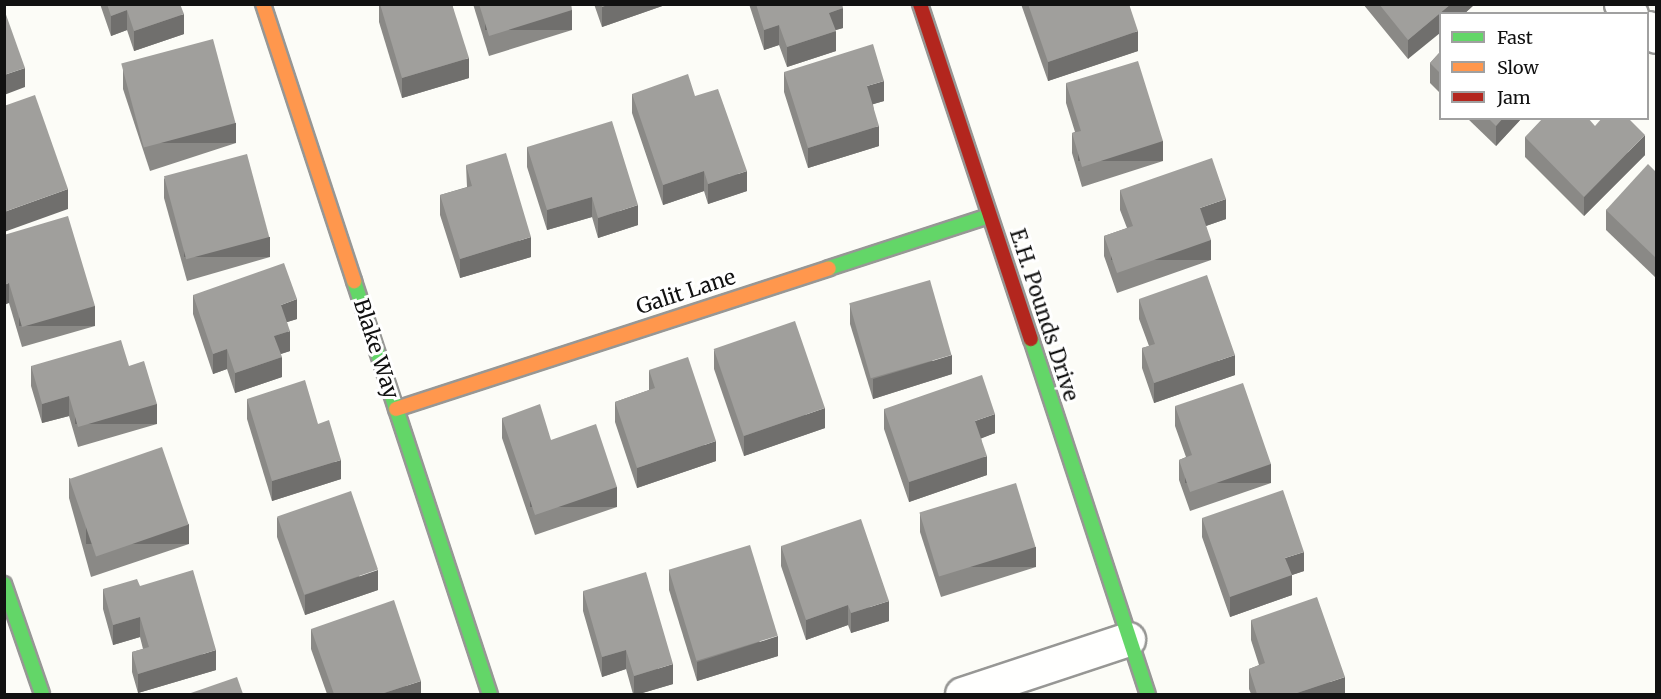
<!DOCTYPE html>
<html>
<head>
<meta charset="utf-8">
<style>
  body { margin:0 }
  #map { position:relative; width:1661px; height:699px; overflow:hidden; background:#fcfcf7; font-family:Merriweather,serif }
  div>[style] { position:absolute }
  .roads { filter:drop-shadow(2px 0 #979795) drop-shadow(-2px 0 #979795) drop-shadow(0 2px #979795) drop-shadow(0 -2px #979795) }
  .street>* { height:33px; margin:-16.5px; padding:0 16.5px; transform-origin:16.5px; border-radius:16.5px; background:#fffffe }
  .fast>* { height:14px; margin:-7px; padding:0 7px; transform-origin:7px; border-radius:7px; background:#63d668 }
  .slow>* { height:14px; margin:-7px; padding:0 7px; transform-origin:7px; border-radius:7px; background:#ff974d }
  .jam>* { height:14px; margin:-7px; padding:0 7px; transform-origin:7px; border-radius:7px; background:#b3261e }
  .wall>* { inset:0; background:#8a8986 }
  .shaded-wall>* { inset:0; background:#706f6d; transform-origin:0 0 }
  .building>* { inset:0; background:#a09f9c; transform-origin:0 0 }
  span { translate:-50% -50%; white-space:nowrap; text-align:center; line-height:1.15; -webkit-text-stroke:6px #fff; paint-order:stroke }
  .street-label { font-size:21px; color:#111 }
  .frame { position:absolute; inset:0; border:6px solid #111; pointer-events:none }
  .legend { position:absolute; left:1439px; top:12px; width:210px; height:108px; box-sizing:border-box; background:#fff; border:2px solid #a0a0a0; margin:0; padding:8px 10px; list-style:none; font-size:18px; color:#111 }
  .legend li { display:flex; align-items:center; gap:12px; height:30px }
  .legend b { width:30px; border:2px solid #a0a0a0 }
</style>
</head>
<body>
<div id="map">
  <div class="roads">
    <div class="street">
      <i style="left:1621px;top:4px;width:14px;rotate:45deg"></i>
      <i style="left:1648px;top:28px;width:11px;rotate:45deg"></i>
      <i style="left:962px;top:694px;width:175px;rotate:-18.3deg"></i>
    </div>
    <div class="fast">
      <i style="left:829px;top:268px;width:168px;rotate:-18deg"></i>
      <i style="left:354px;top:281px;width:435px;rotate:71.8deg"></i>
      <i style="left:1031px;top:339px;width:374px;rotate:71.8deg"></i>
      <i style="left:4px;top:584px;width:116px;rotate:70.9deg"></i>
    </div>
    <div class="slow">
      <i style="left:263px;top:4px;width:292px;rotate:71.8deg"></i>
      <i style="left:396px;top:409px;width:455px;rotate:-18deg"></i>
    </div>
    <div class="jam">
      <i style="left:920px;top:4px;width:353px;rotate:71.7deg"></i>
    </div>
  </div>
  <div class="wall">
    <i style="clip-path:polygon(100px 4px,180px 4px,184px 34px,134px 51px,127px 30px,111px 36px)"></i>
    <i style="clip-path:polygon(379px 4px,452px 4px,469px 78px,402px 98px,379px 22px)"></i>
    <i style="clip-path:polygon(473px 4px,571px 4px,572px 30px,489px 56px)"></i>
    <i style="clip-path:polygon(594px 4px,668px 4px,602px 27px)"></i>
    <i style="clip-path:polygon(749px 4px,842px 4px,843px 28px,835px 30px,836px 51px,787px 67px,779px 45px,764px 50px)"></i>
    <i style="clip-path:polygon(1021px 4px,1129px 4px,1138px 51px,1048px 81px)"></i>
    <i style="clip-path:polygon(1363px 4px,1475px 4px,1464px 14px,1440px 14px,1408px 59px)"></i>
    <i style="clip-path:polygon(1440px 52px,1440px 93px,1430px 83px,1430px 63px)"></i>
    <i style="clip-path:polygon(123px 69px,236px 143px,150px 171px,123px 89px)"></i>
    <i style="clip-path:polygon(784px 72px,884px 101px,873px 104px,879px 146px,808px 168px,784px 92px)"></i>
    <i style="clip-path:polygon(1066px 83px,1163px 161px,1082px 187px,1072px 153px,1072px 133px,1075px 132px,1066px 103px)"></i>
    <i style="clip-path:polygon(632px 94px,695px 96px,747px 191px,708px 204px,704px 191px,663px 205px,632px 113px)"></i>
    <i style="clip-path:polygon(1467px 118px,1522px 118px,1496px 146px)"></i>
    <i style="clip-path:polygon(1525px 137px,1645px 155px,1584px 216px,1525px 157px)"></i>
    <i style="clip-path:polygon(527px 147px,638px 225px,598px 238px,592px 217px,547px 230px,527px 167px)"></i>
    <i style="clip-path:polygon(466px 165px,531px 257px,460px 278px,440px 215px,440px 195px,467px 187px)"></i>
    <i style="clip-path:polygon(1656px 172px,1656px 278px,1606px 230px,1606px 210px)"></i>
    <i style="clip-path:polygon(164px 178px,270px 257px,187px 281px,164px 198px)"></i>
    <i style="clip-path:polygon(1120px 190px,1226px 219px,1206px 226px,1211px 260px,1117px 293px,1104px 256px,1104px 236px,1127px 228px,1120px 210px)"></i>
    <i style="clip-path:polygon(4px 235px,95px 326px,22px 347px,9px 303px)"></i>
    <i style="clip-path:polygon(193px 295px,297px 319px,287px 322px,290px 351px,281px 354px,282px 377px,235px 393px,227px 369px,213px 374px,193px 314px)"></i>
    <i style="clip-path:polygon(1139px 299px,1235px 375px,1154px 403px,1142px 368px,1142px 348px,1149px 346px,1139px 319px)"></i>
    <i style="clip-path:polygon(850px 304px,952px 374px,873px 399px,850px 324px)"></i>
    <i style="clip-path:polygon(714px 350px,825px 428px,744px 456px,714px 369px)"></i>
    <i style="clip-path:polygon(31px 366px,129px 366px,157px 424px,78px 447px,69px 416px,42px 423px,31px 386px)"></i>
    <i style="clip-path:polygon(649px 370px,716px 461px,637px 488px,615px 422px,615px 402px,649px 390px)"></i>
    <i style="clip-path:polygon(247px 399px,318px 424px,341px 479px,272px 501px,247px 419px)"></i>
    <i style="clip-path:polygon(1175px 406px,1271px 483px,1190px 511px,1179px 480px,1179px 460px,1186px 457px,1175px 426px)"></i>
    <i style="clip-path:polygon(884px 409px,995px 433px,981px 438px,987px 475px,909px 502px,884px 429px)"></i>
    <i style="clip-path:polygon(502px 418px,551px 440px,617px 507px,535px 535px,502px 438px)"></i>
    <i style="clip-path:polygon(69px 478px,189px 544px,91px 577px,69px 498px)"></i>
    <i style="clip-path:polygon(920px 513px,1036px 567px,941px 597px,920px 532px)"></i>
    <i style="clip-path:polygon(277px 517px,378px 590px,305px 615px,277px 537px)"></i>
    <i style="clip-path:polygon(1202px 518px,1304px 571px,1292px 575px,1292px 595px,1230px 617px,1202px 537px)"></i>
    <i style="clip-path:polygon(781px 546px,889px 621px,851px 633px,848px 625px,806px 640px,781px 566px)"></i>
    <i style="clip-path:polygon(669px 570px,778px 656px,697px 681px,669px 590px)"></i>
    <i style="clip-path:polygon(140px 586px,216px 670px,138px 693px,132px 672px,132px 652px,143px 649px,140px 637px,113px 645px,103px 609px,103px 589px)"></i>
    <i style="clip-path:polygon(583px 591px,673px 684px,639px 694px,633px 694px,626px 669px,602px 677px,583px 611px)"></i>
    <i style="clip-path:polygon(1251px 620px,1345px 694px,1251px 694px,1249px 689px,1249px 669px,1259px 665px,1251px 640px)"></i>
    <i style="clip-path:polygon(311px 629px,421px 694px,327px 694px,311px 649px)"></i>
  </div>
  <div class="shaded-wall">
    <i style="clip-path:polygon(610px 4px,668px 4px,602px 27px,602px 7px)"></i>
    <i style="clip-path:polygon(1451px 4px,1475px 4px,1464px 14px,1440px 14px,1440px 33px,1408px 59px,1408px 40px)"></i>
    <i style="clip-path:polygon(843px 8px,843px 28px,829px 32px,829px 13px)"></i>
    <i style="clip-path:polygon(127px 10px,127px 30px,111px 36px,111px 16px)"></i>
    <i style="left:572px;top:10px;width:20px;height:87px;rotate:90deg"></i>
    <i style="clip-path:polygon(184px 14px,184px 34px,134px 51px,134px 31px)"></i>
    <i style="clip-path:polygon(779px 25px,779px 45px,764px 50px,764px 30px)"></i>
    <i style="clip-path:polygon(836px 31px,836px 51px,787px 67px,787px 47px)"></i>
    <i style="clip-path:polygon(1138px 31px,1138px 51px,1048px 81px,1048px 62px)"></i>
    <i style="clip-path:polygon(469px 58px,469px 78px,402px 98px,402px 78px)"></i>
    <i style="clip-path:polygon(25px 68px,25px 87px,4px 95px,4px 75px)"></i>
    <i style="clip-path:polygon(884px 81px,884px 101px,867px 106px,867px 86px)"></i>
    <i style="clip-path:polygon(1503px 118px,1522px 118px,1496px 146px,1496px 126px)"></i>
    <i style="left:236px;top:123px;width:20px;height:90px;rotate:90deg"></i>
    <i style="clip-path:polygon(879px 126px,879px 146px,808px 168px,808px 148px)"></i>
    <i style="clip-path:polygon(1645px 135px,1645px 155px,1584px 216px,1584px 197px)"></i>
    <i style="left:1163px;top:141px;width:20px;height:85px;rotate:90deg"></i>
    <i style="clip-path:polygon(704px 171px,704px 191px,663px 205px,663px 185px)"></i>
    <i style="clip-path:polygon(747px 171px,747px 191px,708px 204px,708px 184px)"></i>
    <i style="clip-path:polygon(68px 189px,68px 209px,4px 232px,4px 212px)"></i>
    <i style="clip-path:polygon(592px 197px,592px 217px,547px 230px,547px 210px)"></i>
    <i style="clip-path:polygon(1226px 199px,1226px 219px,1200px 228px,1200px 208px)"></i>
    <i style="clip-path:polygon(638px 205px,638px 225px,598px 238px,598px 218px)"></i>
    <i style="left:270px;top:237px;width:20px;height:86px;rotate:90deg"></i>
    <i style="clip-path:polygon(531px 237px,531px 257px,460px 278px,460px 259px)"></i>
    <i style="left:1211px;top:240px;width:20px;height:100px;rotate:90deg"></i>
    <i style="clip-path:polygon(9px 283px,9px 303px,4px 305px,4px 285px)"></i>
    <i style="clip-path:polygon(297px 299px,297px 319px,281px 324px,281px 305px)"></i>
    <i style="left:95px;top:306px;width:20px;height:76px;rotate:90deg"></i>
    <i style="clip-path:polygon(290px 331px,290px 351px,274px 356px,274px 336px)"></i>
    <i style="clip-path:polygon(227px 349px,227px 369px,213px 374px,213px 354px)"></i>
    <i style="clip-path:polygon(952px 355px,952px 374px,873px 399px,873px 379px)"></i>
    <i style="clip-path:polygon(1235px 355px,1235px 375px,1154px 403px,1154px 383px)"></i>
    <i style="clip-path:polygon(282px 357px,282px 377px,235px 393px,235px 373px)"></i>
    <i style="clip-path:polygon(69px 396px,69px 416px,42px 423px,42px 404px)"></i>
    <i style="left:157px;top:404px;width:20px;height:82px;rotate:90deg"></i>
    <i style="clip-path:polygon(825px 408px,825px 428px,744px 456px,744px 436px)"></i>
    <i style="clip-path:polygon(995px 414px,995px 433px,975px 441px,975px 421px)"></i>
    <i style="clip-path:polygon(716px 441px,716px 461px,637px 488px,637px 468px)"></i>
    <i style="clip-path:polygon(987px 456px,987px 475px,909px 502px,909px 482px)"></i>
    <i style="clip-path:polygon(341px 460px,341px 479px,272px 501px,272px 481px)"></i>
    <i style="left:1271px;top:464px;width:19px;height:86px;rotate:90deg"></i>
    <i style="left:617px;top:487px;width:20px;height:87px;rotate:90deg"></i>
    <i style="left:189px;top:524px;width:20px;height:103px;rotate:90deg"></i>
    <i style="left:1036px;top:547px;width:20px;height:100px;rotate:90deg"></i>
    <i style="clip-path:polygon(1304px 552px,1304px 571px,1292px 575px,1292px 595px,1230px 617px,1230px 597px,1285px 558px)"></i>
    <i style="clip-path:polygon(378px 570px,378px 590px,305px 615px,305px 595px)"></i>
    <i style="clip-path:polygon(889px 601px,889px 621px,851px 633px,851px 613px)"></i>
    <i style="clip-path:polygon(848px 605px,848px 625px,806px 640px,806px 620px)"></i>
    <i style="clip-path:polygon(140px 617px,140px 637px,113px 645px,113px 625px)"></i>
    <i style="clip-path:polygon(778px 636px,778px 656px,697px 681px,697px 662px)"></i>
    <i style="clip-path:polygon(216px 650px,216px 670px,138px 693px,138px 674px)"></i>
    <i style="clip-path:polygon(626px 650px,626px 669px,602px 677px,602px 657px)"></i>
    <i style="clip-path:polygon(673px 664px,673px 684px,639px 694px,634px 694px,634px 676px)"></i>
    <i style="clip-path:polygon(1345px 677px,1345px 694px,1294px 694px)"></i>
    <i style="clip-path:polygon(421px 681px,421px 694px,381px 694px)"></i>
  </div>
  <div class="building">
    <i style="clip-path:polygon(107px 4px,180px 4px,184px 14px,134px 31px,127px 10px,111px 16px)"></i>
    <i style="clip-path:polygon(380px 4px,452px 4px,469px 58px,402px 78px)"></i>
    <i style="clip-path:polygon(479px 4px,571px 4px,572px 10px,489px 36px)"></i>
    <i style="clip-path:polygon(601px 4px,610px 4px,602px 7px)"></i>
    <i style="clip-path:polygon(756px 4px,842px 4px,843px 8px,829px 13px,836px 31px,787px 47px,779px 25px,764px 30px)"></i>
    <i style="clip-path:polygon(1028px 4px,1129px 4px,1138px 31px,1048px 62px)"></i>
    <i style="clip-path:polygon(1379px 4px,1451px 4px,1408px 40px)"></i>
    <i style="clip-path:polygon(4px 9px,25px 68px,4px 75px)"></i>
    <i style="left:213px;top:39px;width:87px;height:95px;rotate:75deg"></i>
    <i style="clip-path:polygon(873px 44px,884px 81px,867px 86px,879px 126px,808px 148px,784px 72px)"></i>
    <i style="clip-path:polygon(1440px 52px,1440px 73px,1430px 63px)"></i>
    <i style="clip-path:polygon(1138px 61px,1163px 141px,1082px 167px,1072px 133px,1081px 131px,1066px 83px)"></i>
    <i style="clip-path:polygon(688px 74px,695px 96px,718px 89px,747px 171px,708px 184px,704px 171px,663px 185px,632px 94px)"></i>
    <i style="clip-path:polygon(35px 95px,68px 189px,4px 212px,4px 106px)"></i>
    <i style="clip-path:polygon(1488px 118px,1503px 118px,1496px 126px)"></i>
    <i style="clip-path:polygon(1543px 118px,1588px 118px,1595px 126px,1602px 118px,1628px 118px,1645px 135px,1584px 197px,1525px 137px)"></i>
    <i style="clip-path:polygon(612px 121px,638px 205px,598px 218px,592px 197px,547px 210px,527px 147px)"></i>
    <i style="clip-path:polygon(506px 153px,531px 237px,460px 259px,440px 195px,472px 186px,466px 165px)"></i>
    <i style="left:247px;top:154px;width:86px;height:86px;rotate:75deg"></i>
    <i style="clip-path:polygon(1212px 158px,1226px 199px,1200px 208px,1211px 240px,1117px 273px,1104px 236px,1133px 226px,1120px 190px)"></i>
    <i style="clip-path:polygon(1648px 164px,1656px 172px,1656px 258px,1606px 210px)"></i>
    <i style="clip-path:polygon(68px 216px,95px 306px,22px 327px,9px 283px,4px 285px,4px 235px)"></i>
    <i style="clip-path:polygon(284px 263px,297px 299px,281px 305px,290px 331px,274px 336px,282px 357px,235px 373px,227px 349px,213px 354px,193px 295px)"></i>
    <i style="clip-path:polygon(1207px 275px,1235px 355px,1154px 383px,1142px 348px,1155px 344px,1139px 299px)"></i>
    <i style="left:930px;top:280px;width:78px;height:84px;rotate:74deg"></i>
    <i style="left:795px;top:321px;width:92px;height:86px;rotate:71deg"></i>
    <i style="clip-path:polygon(121px 340px,129px 366px,144px 361px,157px 404px,78px 427px,69px 396px,42px 404px,31px 366px)"></i>
    <i style="clip-path:polygon(688px 357px,716px 441px,637px 468px,615px 402px,655px 388px,649px 370px)"></i>
    <i style="clip-path:polygon(982px 375px,995px 414px,975px 421px,987px 456px,909px 482px,884px 409px)"></i>
    <i style="clip-path:polygon(305px 380px,318px 424px,329px 420px,341px 460px,272px 481px,247px 399px)"></i>
    <i style="clip-path:polygon(1243px 383px,1271px 464px,1190px 492px,1179px 460px,1192px 455px,1175px 406px)"></i>
    <i style="clip-path:polygon(540px 404px,551px 440px,596px 424px,617px 487px,535px 515px,502px 418px)"></i>
    <i style="left:162px;top:447px;width:82px;height:98px;rotate:71deg"></i>
    <i style="left:1016px;top:483px;width:67px;height:101px;rotate:73deg"></i>
    <i style="clip-path:polygon(1283px 490px,1304px 552px,1285px 558px,1292px 575px,1230px 597px,1202px 518px)"></i>
    <i style="left:351px;top:491px;width:83px;height:78px;rotate:71deg"></i>
    <i style="clip-path:polygon(861px 519px,889px 601px,851px 613px,848px 605px,806px 620px,781px 546px)"></i>
    <i style="left:750px;top:545px;width:95px;height:85px;rotate:73deg"></i>
    <i style="clip-path:polygon(193px 570px,216px 650px,138px 674px,132px 652px,149px 647px,140px 617px,113px 625px,103px 589px,137px 579px,140px 586px)"></i>
    <i style="clip-path:polygon(646px 572px,673px 664px,634px 676px,626px 650px,602px 657px,583px 591px)"></i>
    <i style="clip-path:polygon(1317px 597px,1345px 677px,1294px 694px,1257px 694px,1249px 669px,1265px 663px,1251px 620px)"></i>
    <i style="clip-path:polygon(394px 600px,421px 681px,381px 694px,334px 694px,311px 629px)"></i>
    <i style="clip-path:polygon(237px 677px,243px 694px,188px 694px)"></i>
  </div>
  <div class="street-label">
    <span style="left:686px;top:292px;rotate:-18deg">Galit Lane</span>
    <span style="left:1044px;top:315px;rotate:72deg">E.H. Pounds Drive</span>
    <span style="left:376px;top:349px;rotate:72deg">Blake Way</span>
  </div>
  <div class="frame"></div>
  <ul class="legend">
  <li><b style="height:8px;background:#63d668"></b>Fast</li>
  <li><b style="height:8px;background:#ff974d"></b>Slow</li>
  <li><b style="height:8px;background:#b3261e"></b>Jam</li>
  </ul>
</div>
</body>
</html>
